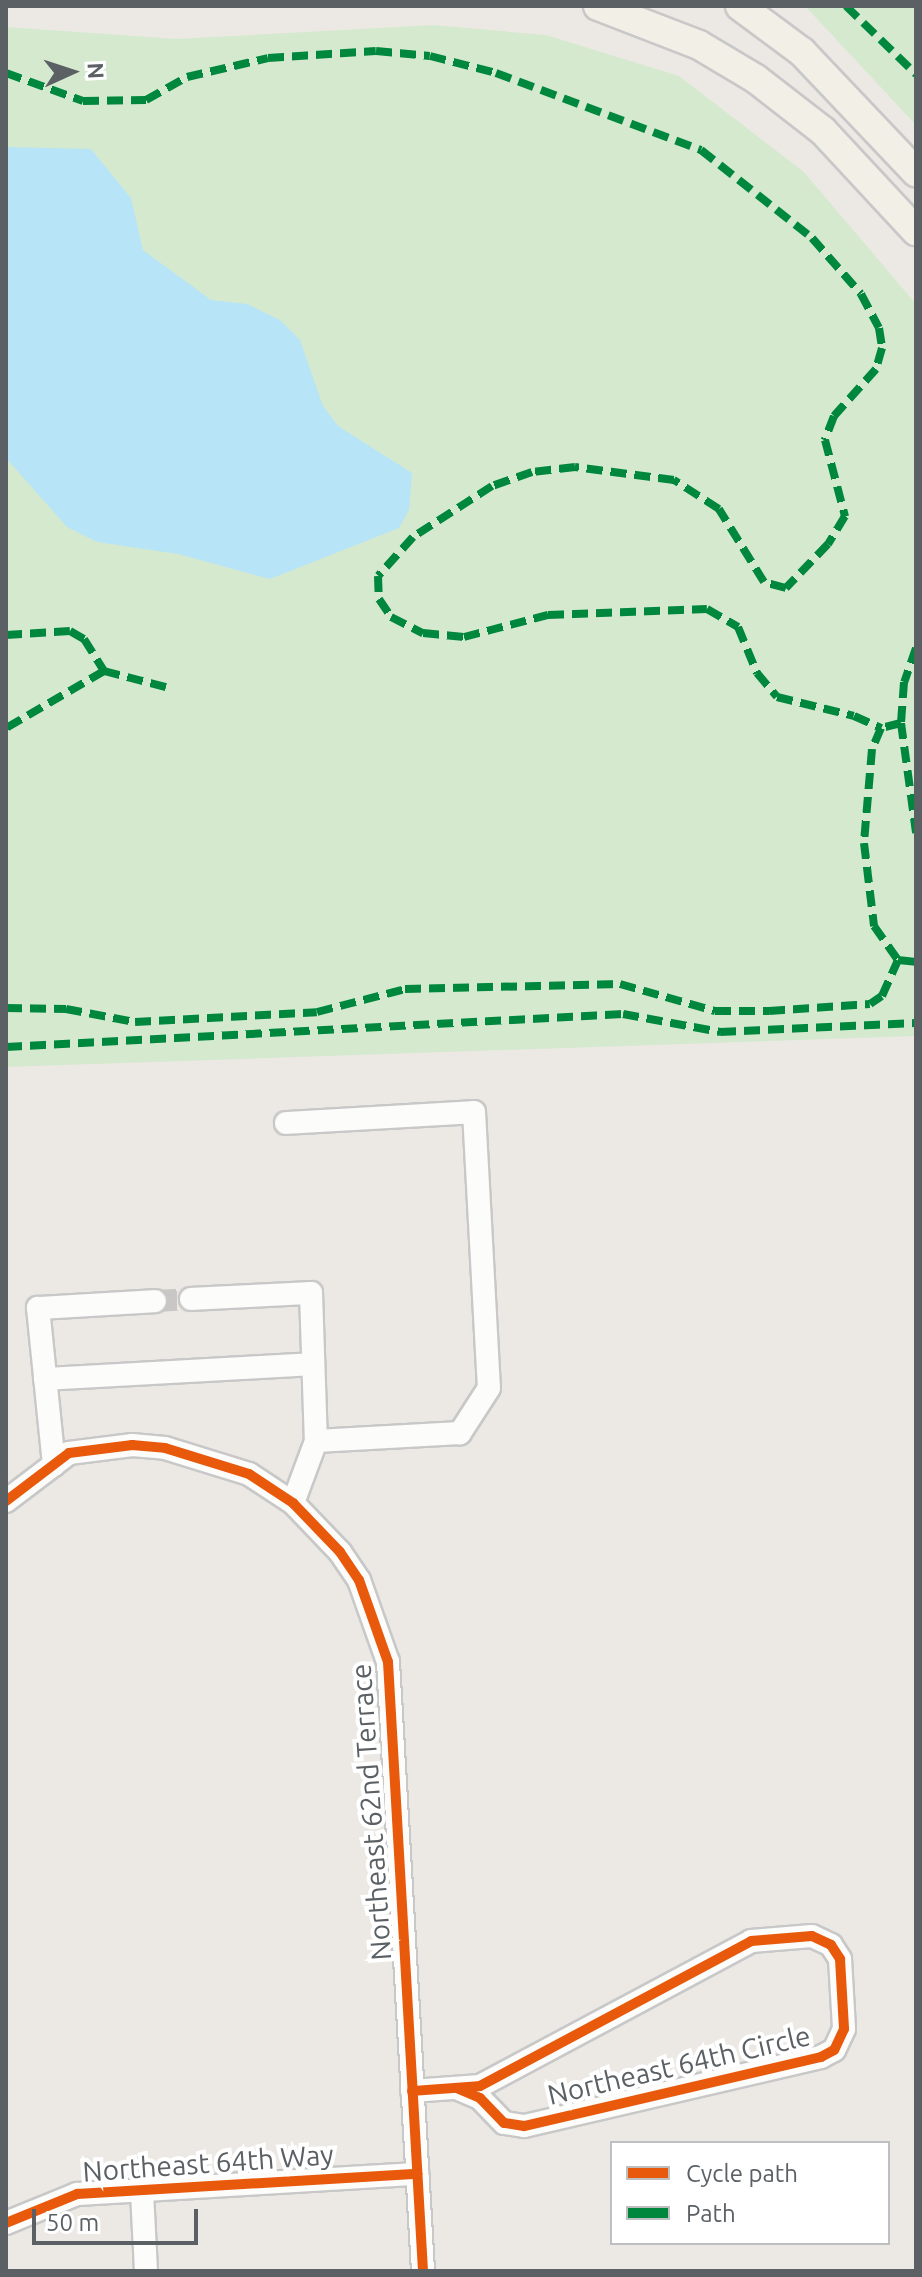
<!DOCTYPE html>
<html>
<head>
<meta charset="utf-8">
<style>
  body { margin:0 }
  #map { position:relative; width:922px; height:2277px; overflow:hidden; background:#ece9e5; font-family:Ubuntu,sans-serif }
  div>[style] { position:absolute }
  .green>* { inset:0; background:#d5e9ce }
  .water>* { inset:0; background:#b8e4f7 }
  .minor-tunnel>* { height:22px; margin-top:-11px; transform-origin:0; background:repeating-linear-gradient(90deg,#c8c7c5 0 22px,transparent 0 33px) }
  .roads { filter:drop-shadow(2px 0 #c8c8c8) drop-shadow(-2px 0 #c8c8c8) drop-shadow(0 2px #c8c8c8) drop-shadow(0 -2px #c8c8c8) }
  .minor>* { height:22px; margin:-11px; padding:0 11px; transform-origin:11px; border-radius:11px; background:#fcfcfb }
  .major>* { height:28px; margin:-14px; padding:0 14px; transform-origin:14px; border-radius:14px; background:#f2efe7 }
  .quiet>* { height:8px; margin-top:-4px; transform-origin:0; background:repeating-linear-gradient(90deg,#00873e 0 16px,transparent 0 24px) }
  .cycleway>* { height:10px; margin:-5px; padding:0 5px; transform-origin:5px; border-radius:5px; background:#e8590c }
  span { translate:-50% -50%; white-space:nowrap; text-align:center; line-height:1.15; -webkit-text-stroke:8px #fff; paint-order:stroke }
  .street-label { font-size:28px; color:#5a6064 }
  .frame { position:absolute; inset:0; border:8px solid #5a6064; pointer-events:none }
  .legend { position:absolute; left:610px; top:2141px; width:280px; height:104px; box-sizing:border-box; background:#fff; border:2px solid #bdbfc1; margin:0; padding:10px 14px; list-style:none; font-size:24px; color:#5a6064 }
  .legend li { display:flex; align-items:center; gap:16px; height:40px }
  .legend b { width:40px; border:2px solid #bdbfc1 }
  .north { position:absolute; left:32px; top:32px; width:80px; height:80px; -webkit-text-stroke:6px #fff; paint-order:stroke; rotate:87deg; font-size:22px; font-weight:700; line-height:32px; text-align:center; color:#5a6064 }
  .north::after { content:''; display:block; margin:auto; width:28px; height:36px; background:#5a6064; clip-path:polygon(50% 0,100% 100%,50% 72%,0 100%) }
  .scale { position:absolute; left:32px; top:2209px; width:166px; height:36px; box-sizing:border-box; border:4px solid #5a6064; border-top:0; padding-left:10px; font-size:24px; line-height:28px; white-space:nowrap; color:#5a6064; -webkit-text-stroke:6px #fff; paint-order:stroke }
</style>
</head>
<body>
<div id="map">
  <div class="green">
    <i style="clip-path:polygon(805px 6px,916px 6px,916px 125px)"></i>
    <i style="clip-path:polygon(433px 25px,546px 35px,679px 76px,804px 172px,916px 304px,916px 1036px,6px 1067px,6px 27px,177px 39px)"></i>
  </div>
  <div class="water">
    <i style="clip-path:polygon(6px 147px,91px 149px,131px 198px,143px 250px,211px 300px,247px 304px,280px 320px,300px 340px,323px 406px,338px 426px,412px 473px,409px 510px,399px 528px,270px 579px,178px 554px,97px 542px,67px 527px,6px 458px)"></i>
  </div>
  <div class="minor-tunnel">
    <i style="left:155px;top:1301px;width:36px;rotate:-3deg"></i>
  </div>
  <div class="roads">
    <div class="minor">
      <i style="left:286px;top:1123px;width:188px;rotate:-3.3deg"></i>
      <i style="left:474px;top:1112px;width:276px;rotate:86.9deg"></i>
      <i style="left:489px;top:1388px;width:54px;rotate:122.8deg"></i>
      <i style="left:460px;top:1433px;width:144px;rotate:176.8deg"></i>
      <i style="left:316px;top:1441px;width:66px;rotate:110.4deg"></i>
      <i style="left:191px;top:1299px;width:120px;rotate:-2.9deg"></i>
      <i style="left:311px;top:1293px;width:148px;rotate:88.1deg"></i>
      <i style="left:45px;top:1379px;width:268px;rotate:-3.2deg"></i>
      <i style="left:54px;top:1465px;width:158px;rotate:-95.8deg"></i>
      <i style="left:38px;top:1308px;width:117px;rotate:-3.4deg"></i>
      <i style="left:6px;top:1501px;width:79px;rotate:-37.3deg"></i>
      <i style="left:69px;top:1453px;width:64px;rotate:-7.2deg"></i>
      <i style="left:132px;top:1445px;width:33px;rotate:5deg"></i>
      <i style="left:165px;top:1448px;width:88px;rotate:17.2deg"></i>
      <i style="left:249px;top:1474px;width:53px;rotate:33.4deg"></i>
      <i style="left:293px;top:1503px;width:68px;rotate:46.2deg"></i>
      <i style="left:340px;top:1552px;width:34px;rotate:56deg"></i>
      <i style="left:359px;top:1580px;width:87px;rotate:70.5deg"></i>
      <i style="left:388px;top:1662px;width:610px;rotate:86.71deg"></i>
      <i style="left:412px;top:2091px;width:68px;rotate:-4.2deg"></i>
      <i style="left:480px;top:2086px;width:307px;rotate:-28.1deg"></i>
      <i style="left:751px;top:1941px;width:61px;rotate:-4.7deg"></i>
      <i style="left:812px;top:1936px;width:21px;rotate:25deg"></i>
      <i style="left:831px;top:1945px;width:17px;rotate:57deg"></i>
      <i style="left:840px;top:1959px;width:70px;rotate:86.7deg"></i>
      <i style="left:844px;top:2029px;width:23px;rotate:115deg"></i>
      <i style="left:834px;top:2050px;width:15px;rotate:152deg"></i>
      <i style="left:821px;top:2057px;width:305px;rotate:166.9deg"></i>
      <i style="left:524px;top:2126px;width:20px;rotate:-171deg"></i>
      <i style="left:504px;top:2123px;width:35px;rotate:-134deg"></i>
      <i style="left:480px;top:2098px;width:23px;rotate:-157deg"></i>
      <i style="left:142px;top:2192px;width:79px;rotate:87.1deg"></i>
      <i style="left:6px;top:2223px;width:77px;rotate:-22.2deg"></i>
      <i style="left:77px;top:2194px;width:341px;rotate:-3.4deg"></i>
    </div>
    <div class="major">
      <i style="left:598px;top:6px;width:108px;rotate:21.1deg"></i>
      <i style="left:699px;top:45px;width:66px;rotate:30.8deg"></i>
      <i style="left:756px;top:79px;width:85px;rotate:37.8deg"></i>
      <i style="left:823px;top:131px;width:137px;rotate:47.1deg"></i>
      <i style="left:740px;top:6px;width:77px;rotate:36.6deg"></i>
      <i style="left:802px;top:52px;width:166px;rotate:46.5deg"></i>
    </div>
  </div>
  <div class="quiet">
    <i style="left:846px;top:6px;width:98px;rotate:44.2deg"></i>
    <i style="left:6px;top:73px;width:82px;rotate:20deg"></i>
    <i style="left:83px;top:101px;width:63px;rotate:-0.9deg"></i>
    <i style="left:146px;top:100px;width:47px;rotate:-29.3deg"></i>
    <i style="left:187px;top:77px;width:83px;rotate:-13.2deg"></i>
    <i style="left:268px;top:58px;width:108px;rotate:-3.7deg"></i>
    <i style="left:376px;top:51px;width:54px;rotate:5.3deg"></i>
    <i style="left:430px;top:56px;width:68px;rotate:14.4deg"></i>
    <i style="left:496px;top:73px;width:219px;rotate:20.6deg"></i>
    <i style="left:701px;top:150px;width:142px;rotate:38.4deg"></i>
    <i style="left:812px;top:238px;width:74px;rotate:48.8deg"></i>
    <i style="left:861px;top:294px;width:38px;rotate:62deg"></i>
    <i style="left:879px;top:328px;width:20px;rotate:81deg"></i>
    <i style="left:882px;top:348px;width:22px;rotate:106deg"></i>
    <i style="left:876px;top:369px;width:63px;rotate:131.8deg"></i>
    <i style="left:834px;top:416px;width:26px;rotate:111deg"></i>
    <i style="left:825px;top:440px;width:79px;rotate:75.3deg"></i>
    <i style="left:845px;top:516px;width:33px;rotate:121deg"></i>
    <i style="left:828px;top:544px;width:61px;rotate:133.7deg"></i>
    <i style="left:786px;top:588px;width:23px;rotate:-165deg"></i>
    <i style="left:764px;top:582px;width:86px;rotate:-121.7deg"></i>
    <i style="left:719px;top:509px;width:54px;rotate:-147.2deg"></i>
    <i style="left:674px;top:480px;width:100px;rotate:-172.5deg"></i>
    <i style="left:575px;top:467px;width:43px;rotate:173.4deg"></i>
    <i style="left:532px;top:472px;width:42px;rotate:160.7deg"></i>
    <i style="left:492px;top:486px;width:94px;rotate:147.2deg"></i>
    <i style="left:413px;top:537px;width:52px;rotate:131.9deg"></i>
    <i style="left:378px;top:576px;width:23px;rotate:88deg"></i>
    <i style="left:379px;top:599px;width:22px;rotate:56deg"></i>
    <i style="left:391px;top:617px;width:36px;rotate:27deg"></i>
    <i style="left:423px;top:633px;width:41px;rotate:5.6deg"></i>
    <i style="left:464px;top:637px;width:87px;rotate:-14.7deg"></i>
    <i style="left:548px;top:615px;width:159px;rotate:-2.2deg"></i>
    <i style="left:707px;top:609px;width:36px;rotate:30deg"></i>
    <i style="left:738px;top:627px;width:50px;rotate:67.6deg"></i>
    <i style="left:757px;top:673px;width:31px;rotate:50deg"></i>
    <i style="left:777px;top:697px;width:79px;rotate:13.9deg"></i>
    <i style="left:854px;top:716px;width:30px;rotate:24deg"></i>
    <i style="left:6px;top:635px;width:64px;rotate:-3.6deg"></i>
    <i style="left:70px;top:631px;width:16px;rotate:30deg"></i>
    <i style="left:84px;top:639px;width:38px;rotate:58deg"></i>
    <i style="left:104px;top:671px;width:113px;rotate:149.8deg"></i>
    <i style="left:916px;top:648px;width:36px;rotate:109deg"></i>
    <i style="left:904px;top:682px;width:41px;rotate:94.2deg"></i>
    <i style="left:901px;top:723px;width:111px;rotate:82.2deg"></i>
    <i style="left:104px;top:671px;width:64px;rotate:14.5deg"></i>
    <i style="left:901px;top:723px;width:21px;rotate:166deg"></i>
    <i style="left:881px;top:728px;width:23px;rotate:113deg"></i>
    <i style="left:872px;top:749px;width:94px;rotate:94.9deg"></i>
    <i style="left:864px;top:843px;width:84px;rotate:83.1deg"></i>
    <i style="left:874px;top:926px;width:42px;rotate:54.8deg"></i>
    <i style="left:898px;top:960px;width:18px;rotate:6deg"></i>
    <i style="left:6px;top:1008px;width:60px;rotate:1deg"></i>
    <i style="left:66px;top:1009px;width:70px;rotate:10.7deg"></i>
    <i style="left:135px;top:1022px;width:182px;rotate:-3.1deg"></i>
    <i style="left:317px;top:1012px;width:91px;rotate:-14.6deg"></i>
    <i style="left:405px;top:989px;width:215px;rotate:-1.3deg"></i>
    <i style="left:620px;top:984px;width:99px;rotate:15.9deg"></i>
    <i style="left:715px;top:1011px;width:54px"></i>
    <i style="left:769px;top:1011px;width:101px;rotate:-4deg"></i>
    <i style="left:870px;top:1004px;width:14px;rotate:-34deg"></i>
    <i style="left:882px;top:996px;width:39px;rotate:-66deg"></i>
    <i style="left:6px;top:1047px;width:618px;rotate:-3.06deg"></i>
    <i style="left:623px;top:1014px;width:99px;rotate:10.5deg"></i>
    <i style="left:720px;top:1032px;width:196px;rotate:-2.6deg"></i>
  </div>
  <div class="cycleway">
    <i style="left:6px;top:1501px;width:79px;rotate:-37.3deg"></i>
    <i style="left:69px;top:1453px;width:64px;rotate:-7.2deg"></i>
    <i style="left:132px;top:1445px;width:33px;rotate:5deg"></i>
    <i style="left:165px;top:1448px;width:88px;rotate:17.2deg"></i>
    <i style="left:249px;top:1474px;width:53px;rotate:33.4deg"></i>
    <i style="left:293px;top:1503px;width:68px;rotate:46.2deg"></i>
    <i style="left:340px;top:1552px;width:34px;rotate:56deg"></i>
    <i style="left:359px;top:1580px;width:87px;rotate:70.5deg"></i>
    <i style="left:388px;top:1662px;width:610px;rotate:86.71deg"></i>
    <i style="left:412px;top:2091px;width:68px;rotate:-4.2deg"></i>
    <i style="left:480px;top:2086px;width:307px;rotate:-28.1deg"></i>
    <i style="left:751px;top:1941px;width:61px;rotate:-4.7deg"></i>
    <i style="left:812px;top:1936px;width:21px;rotate:25deg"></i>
    <i style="left:831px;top:1945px;width:17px;rotate:57deg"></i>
    <i style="left:840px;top:1959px;width:70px;rotate:86.7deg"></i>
    <i style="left:844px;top:2029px;width:23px;rotate:115deg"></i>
    <i style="left:834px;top:2050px;width:15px;rotate:152deg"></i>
    <i style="left:821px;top:2057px;width:305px;rotate:166.9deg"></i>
    <i style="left:524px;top:2126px;width:20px;rotate:-171deg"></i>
    <i style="left:504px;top:2123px;width:35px;rotate:-134deg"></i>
    <i style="left:480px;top:2098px;width:23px;rotate:-157deg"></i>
    <i style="left:6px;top:2223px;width:77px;rotate:-22.2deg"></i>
    <i style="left:77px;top:2194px;width:341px;rotate:-3.4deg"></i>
  </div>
  <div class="street-label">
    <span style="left:371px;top:1812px;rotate:-94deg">Northeast 62nd Terrace</span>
    <span style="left:679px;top:2065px;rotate:-13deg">Northeast 64th Circle</span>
    <span style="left:208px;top:2163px;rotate:-4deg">Northeast 64th Way</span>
  </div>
  <div class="frame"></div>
  <ul class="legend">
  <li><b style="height:10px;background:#e8590c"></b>Cycle path</li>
  <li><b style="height:10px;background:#00873e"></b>Path</li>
  </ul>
  <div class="north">N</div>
  <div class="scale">50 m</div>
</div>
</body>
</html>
